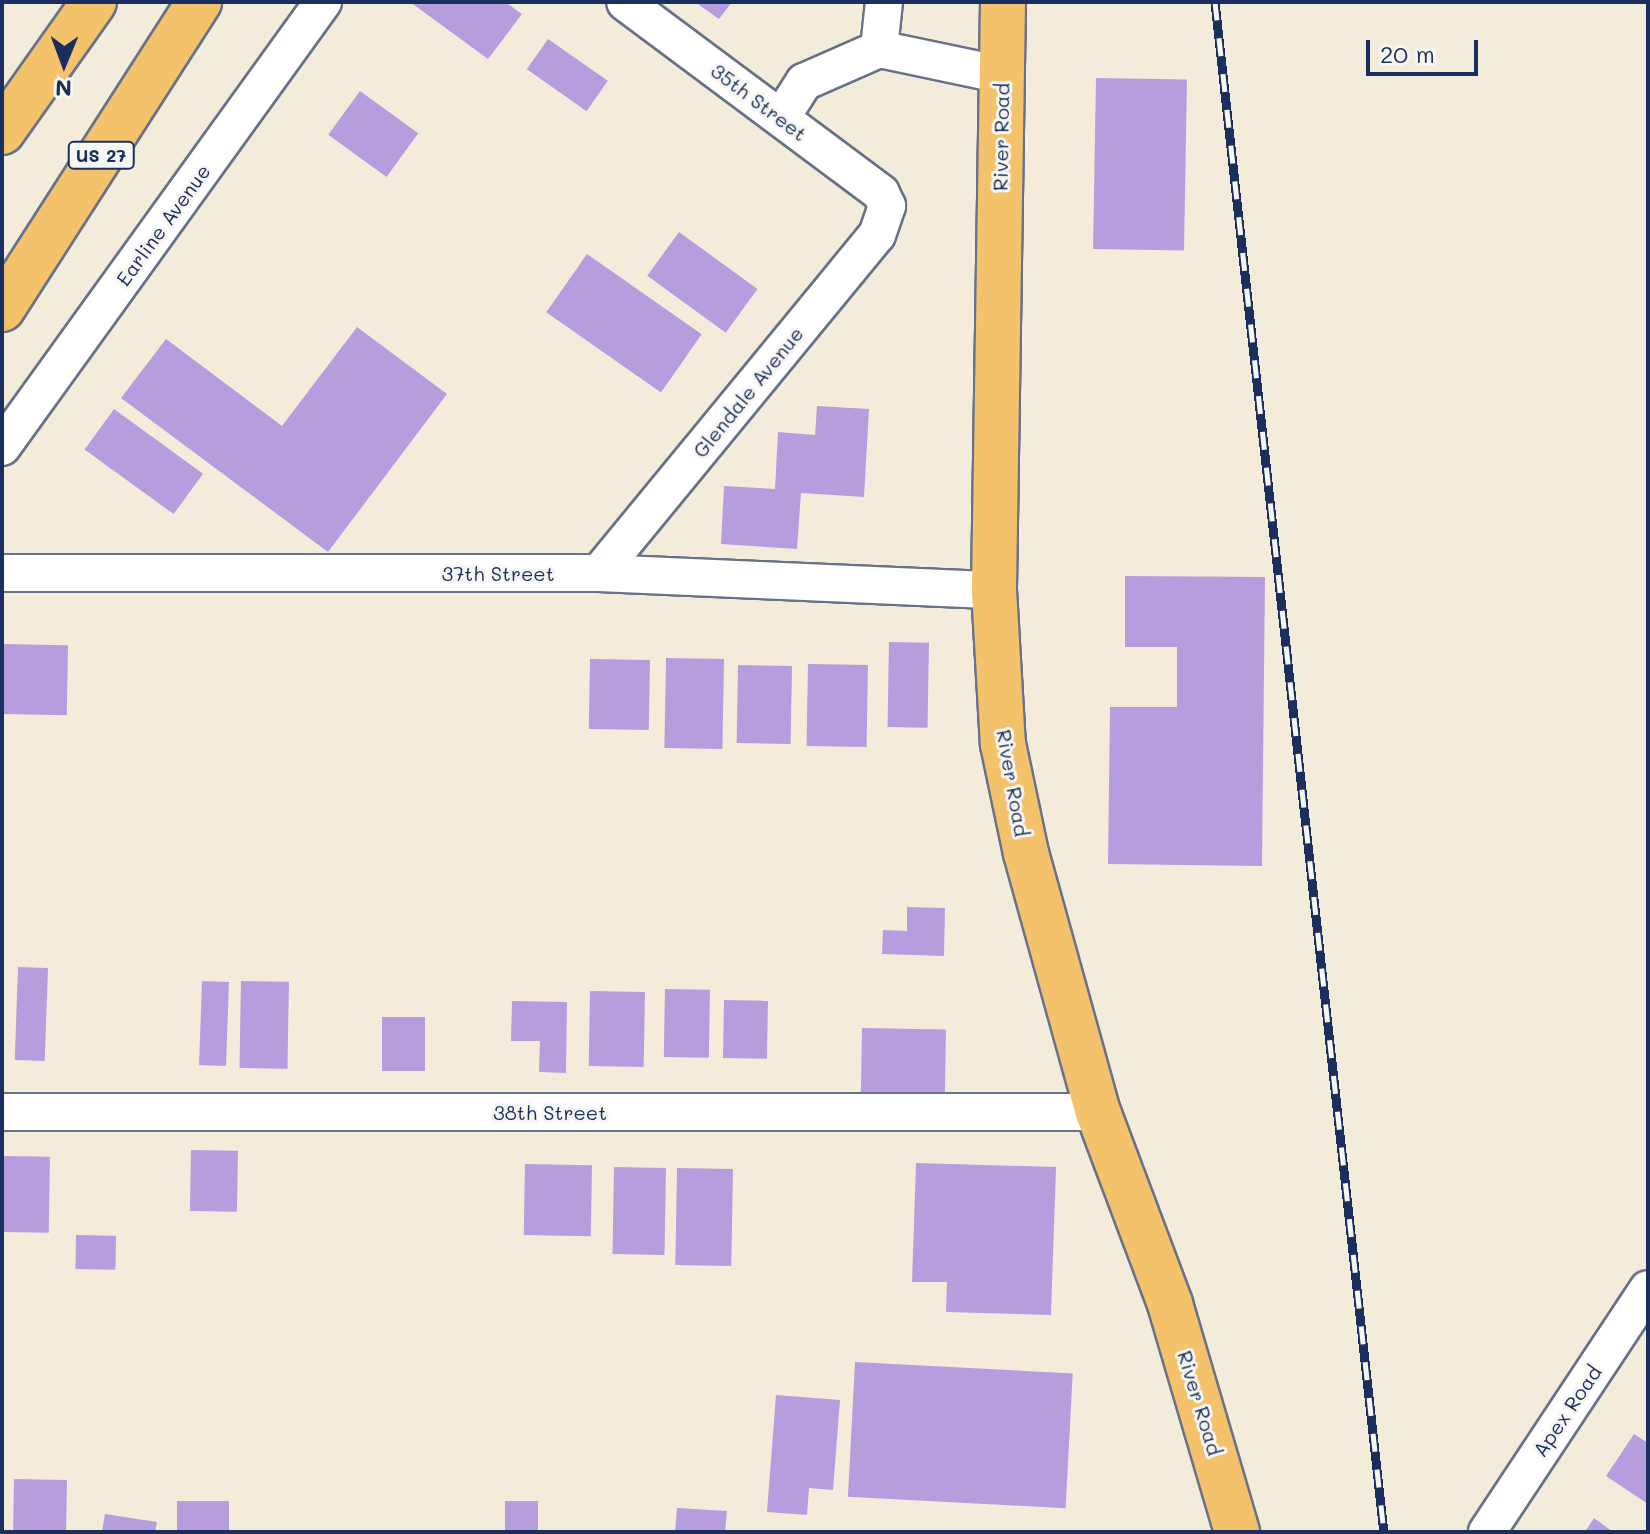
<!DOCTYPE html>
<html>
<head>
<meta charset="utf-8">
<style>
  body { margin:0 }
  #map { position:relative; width:1650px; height:1534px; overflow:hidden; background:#f3ecdb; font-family:Mali,sans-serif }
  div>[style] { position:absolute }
  .building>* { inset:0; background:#b69ede; transform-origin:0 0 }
  .roads { filter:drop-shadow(2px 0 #67718a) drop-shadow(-2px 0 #67718a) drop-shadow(0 2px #67718a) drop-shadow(0 -2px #67718a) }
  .minor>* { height:36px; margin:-18px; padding:0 18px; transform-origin:18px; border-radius:18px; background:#fff }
  .major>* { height:44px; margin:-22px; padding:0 22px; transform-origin:22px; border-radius:22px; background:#f3c26a }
  .rail>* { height:9px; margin-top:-4.5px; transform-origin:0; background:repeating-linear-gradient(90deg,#f6f6f2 0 18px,#1b2f5e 0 36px); box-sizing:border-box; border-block:2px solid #1b2f5e }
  span { translate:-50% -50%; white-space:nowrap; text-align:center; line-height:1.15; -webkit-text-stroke:6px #f6f6f2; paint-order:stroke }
  .shield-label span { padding:2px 6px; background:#f6f6f2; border:2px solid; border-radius:6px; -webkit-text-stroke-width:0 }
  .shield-label { font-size:18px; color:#1b2f5e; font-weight:700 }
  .street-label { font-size:20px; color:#1b2f5e }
  .frame { position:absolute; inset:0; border:4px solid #1b2f5e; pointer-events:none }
  .north { position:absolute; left:24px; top:24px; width:80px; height:80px; -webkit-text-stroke:6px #f6f6f2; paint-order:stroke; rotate:181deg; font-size:22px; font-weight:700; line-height:32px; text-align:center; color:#1b2f5e }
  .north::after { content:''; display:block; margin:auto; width:28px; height:36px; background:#1b2f5e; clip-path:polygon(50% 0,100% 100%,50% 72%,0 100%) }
  .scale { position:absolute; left:1366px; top:40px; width:112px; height:36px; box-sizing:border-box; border:4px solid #1b2f5e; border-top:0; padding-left:10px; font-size:24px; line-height:28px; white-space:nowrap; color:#1b2f5e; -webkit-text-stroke:6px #f6f6f2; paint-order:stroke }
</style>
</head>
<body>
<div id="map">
  <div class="building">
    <i style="clip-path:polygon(410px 2px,505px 2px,522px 14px,488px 59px)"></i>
    <i style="clip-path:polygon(695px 2px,732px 2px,719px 19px)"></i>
    <i style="left:548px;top:39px;width:73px;height:37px;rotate:35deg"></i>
    <i style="left:1096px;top:78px;width:91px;height:171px;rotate:1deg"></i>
    <i style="left:360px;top:91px;width:72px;height:54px;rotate:36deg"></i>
    <i style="left:679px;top:232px;width:97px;height:54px;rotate:36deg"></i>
    <i style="left:587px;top:254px;width:140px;height:71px;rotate:35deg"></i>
    <i style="clip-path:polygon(357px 327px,447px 394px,328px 552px,121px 398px,166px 339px,282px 426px)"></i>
    <i style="clip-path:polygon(817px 406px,869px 409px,864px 497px,801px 493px,797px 549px,721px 544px,724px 486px,775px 489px,778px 432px,815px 435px)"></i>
    <i style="left:114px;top:409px;width:110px;height:50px;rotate:36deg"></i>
    <i style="clip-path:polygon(1125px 576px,1265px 577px,1262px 866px,1108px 864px,1110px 707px,1177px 707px,1177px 647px,1125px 647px)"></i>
    <i style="left:889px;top:642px;width:40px;height:85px;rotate:1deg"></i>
    <i style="left:2px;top:644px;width:66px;height:70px;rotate:1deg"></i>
    <i style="left:666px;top:658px;width:58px;height:90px;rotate:1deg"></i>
    <i style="left:590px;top:659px;width:60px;height:70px;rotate:1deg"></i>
    <i style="left:808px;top:664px;width:60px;height:82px;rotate:1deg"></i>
    <i style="left:738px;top:665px;width:54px;height:78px;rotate:1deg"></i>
    <i style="clip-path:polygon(907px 907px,945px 908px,944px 956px,882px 954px,883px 930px,907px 931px)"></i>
    <i style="left:18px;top:967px;width:30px;height:93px;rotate:2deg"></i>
    <i style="left:202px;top:981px;width:27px;height:84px;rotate:2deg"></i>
    <i style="left:241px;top:981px;width:48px;height:87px;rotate:1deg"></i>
    <i style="left:665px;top:989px;width:45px;height:68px;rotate:1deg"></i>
    <i style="left:590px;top:991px;width:55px;height:75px;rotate:1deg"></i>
    <i style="left:724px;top:1000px;width:44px;height:58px;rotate:1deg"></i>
    <i style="clip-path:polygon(512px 1001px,567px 1002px,566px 1073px,539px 1072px,540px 1041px,511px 1041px)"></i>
    <i style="left:382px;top:1017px;width:43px;height:54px"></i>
    <i style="left:862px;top:1028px;width:84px;height:65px;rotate:1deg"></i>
    <i style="left:191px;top:1150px;width:47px;height:61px;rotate:1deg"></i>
    <i style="left:2px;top:1156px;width:48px;height:76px;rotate:1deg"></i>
    <i style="clip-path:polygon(916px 1163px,1056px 1167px,1051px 1315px,946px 1312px,947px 1282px,912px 1282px)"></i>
    <i style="left:525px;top:1164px;width:67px;height:71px;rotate:1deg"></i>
    <i style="left:614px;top:1167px;width:52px;height:87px;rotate:1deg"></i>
    <i style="left:677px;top:1168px;width:56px;height:97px;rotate:1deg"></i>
    <i style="left:76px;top:1235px;width:40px;height:34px;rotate:1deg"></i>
    <i style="left:855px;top:1362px;width:218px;height:135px;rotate:3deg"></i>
    <i style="clip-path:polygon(776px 1395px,840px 1400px,833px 1490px,809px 1488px,807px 1515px,767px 1512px)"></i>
    <i style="clip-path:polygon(1634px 1434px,1648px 1443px,1648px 1504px,1606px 1476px)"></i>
    <i style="left:14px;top:1479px;width:53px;height:53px;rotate:1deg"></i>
    <i style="left:177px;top:1501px;width:52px;height:31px"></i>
    <i style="left:505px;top:1501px;width:33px;height:31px"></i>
    <i style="clip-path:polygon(677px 1508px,727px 1511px,725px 1532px,675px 1532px)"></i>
    <i style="clip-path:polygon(105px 1514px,157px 1522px,155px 1532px,102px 1532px)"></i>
    <i style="clip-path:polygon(1594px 1518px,1613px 1532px,1585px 1532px)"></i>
  </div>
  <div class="roads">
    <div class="minor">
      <i style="left:884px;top:2px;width:47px;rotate:96.1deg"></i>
      <i style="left:879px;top:49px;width:126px;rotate:11.9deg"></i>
      <i style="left:781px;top:118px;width:43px;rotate:-57.4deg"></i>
      <i style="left:804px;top:82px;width:82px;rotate:-23.7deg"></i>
      <i style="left:2px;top:447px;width:549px;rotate:-54.2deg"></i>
      <i style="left:2px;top:573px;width:597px"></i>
      <i style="left:599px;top:573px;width:395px;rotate:2.5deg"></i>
      <i style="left:599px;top:573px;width:438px;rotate:-50.6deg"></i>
      <i style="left:877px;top:235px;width:31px;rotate:-71deg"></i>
      <i style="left:887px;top:206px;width:14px;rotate:-115deg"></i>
      <i style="left:881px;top:193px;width:319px;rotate:-143.3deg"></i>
      <i style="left:2px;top:1112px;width:1096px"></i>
      <i style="left:1487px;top:1532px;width:291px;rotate:-56.5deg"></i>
    </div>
    <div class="major">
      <i style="left:1003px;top:2px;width:588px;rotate:90.88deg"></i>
      <i style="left:994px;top:590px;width:154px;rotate:86.7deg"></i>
      <i style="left:1003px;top:744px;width:111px;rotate:78.1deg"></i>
      <i style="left:1026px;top:853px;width:269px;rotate:74.5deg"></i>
      <i style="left:1098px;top:1112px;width:205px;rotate:69.4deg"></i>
      <i style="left:1170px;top:1304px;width:238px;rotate:73.6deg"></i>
      <i style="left:2px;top:132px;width:159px;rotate:-54.7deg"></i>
      <i style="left:2px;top:309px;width:365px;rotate:-57.3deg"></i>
    </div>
  </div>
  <div class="rail">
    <i style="left:1215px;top:2px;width:1539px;rotate:83.7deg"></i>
  </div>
  <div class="shield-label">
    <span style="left:101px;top:155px">US 27</span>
  </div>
  <div class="street-label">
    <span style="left:759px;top:102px;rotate:37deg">35th Street</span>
    <span style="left:1001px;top:137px;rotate:-89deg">River Road</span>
    <span style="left:163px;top:225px;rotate:-54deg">Earline Avenue</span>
    <span style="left:748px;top:392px;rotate:-51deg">Glendale Avenue</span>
    <span style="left:498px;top:573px">37th Street</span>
    <span style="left:1013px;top:783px;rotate:80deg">River Road</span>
    <span style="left:550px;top:1112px">38th Street</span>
    <span style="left:1200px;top:1403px;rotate:73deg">River Road</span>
    <span style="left:1567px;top:1411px;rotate:-56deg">Apex Road</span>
  </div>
  <div class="frame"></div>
  <div class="north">N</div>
  <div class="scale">20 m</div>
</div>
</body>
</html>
